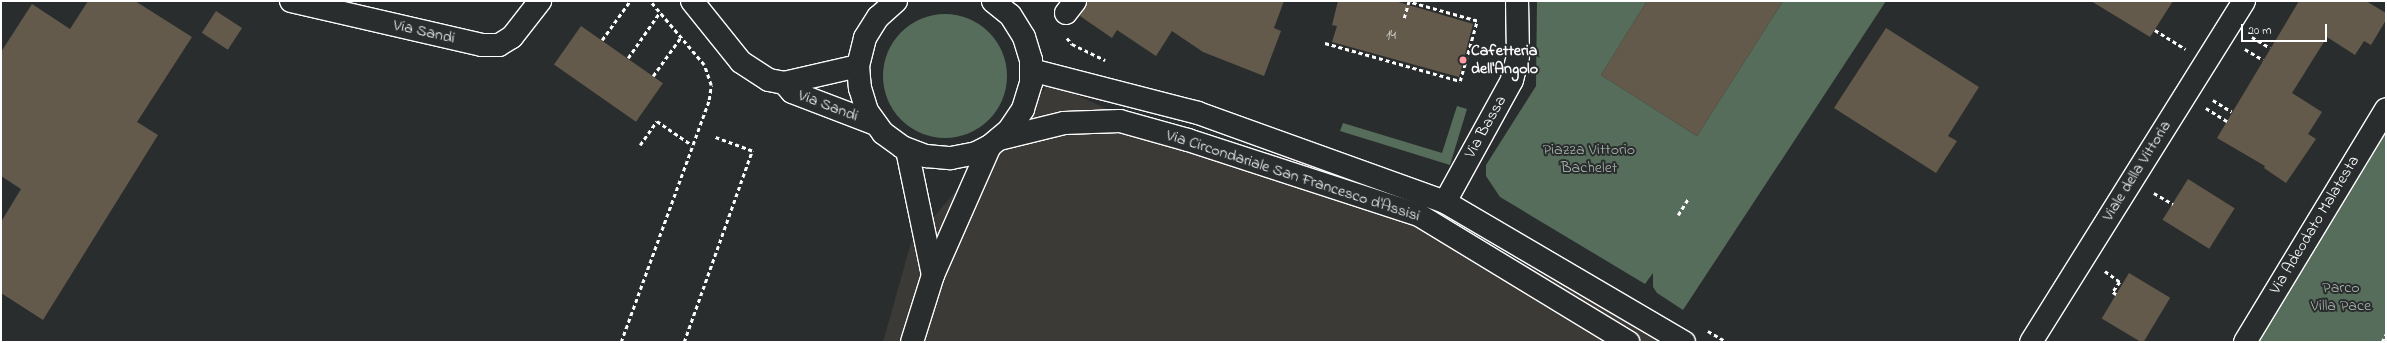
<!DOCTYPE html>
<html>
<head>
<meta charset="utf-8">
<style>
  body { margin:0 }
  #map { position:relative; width:2387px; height:343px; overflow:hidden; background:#2a2d2e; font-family:"Indie Flower",sans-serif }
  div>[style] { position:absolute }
  .built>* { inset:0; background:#3b3a37 }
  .green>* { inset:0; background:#556d5a }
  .round { border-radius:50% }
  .building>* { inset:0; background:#635a4b; transform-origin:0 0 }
  .path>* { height:2.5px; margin-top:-1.25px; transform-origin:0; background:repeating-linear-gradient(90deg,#fff 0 4px,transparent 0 7px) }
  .roads { filter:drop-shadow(1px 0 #fff) drop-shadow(-1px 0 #fff) drop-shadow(0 1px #fff) drop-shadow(0 -1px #fff) }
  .minor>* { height:22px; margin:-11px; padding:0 11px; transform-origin:11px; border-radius:11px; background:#2a2d2e }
  .dots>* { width:11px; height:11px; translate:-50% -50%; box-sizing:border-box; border:2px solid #2a2d2e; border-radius:50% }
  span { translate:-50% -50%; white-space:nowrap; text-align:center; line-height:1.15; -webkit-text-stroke:4px #2a2d2e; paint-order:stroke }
  .number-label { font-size:14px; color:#d8d6d2 }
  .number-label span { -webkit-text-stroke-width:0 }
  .street-label { font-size:16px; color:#fff }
  .poi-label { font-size:16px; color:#fff; font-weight:700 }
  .left { translate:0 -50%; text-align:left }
  .park-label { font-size:16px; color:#aab6ac }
  .frame { position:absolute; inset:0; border:2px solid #fff; pointer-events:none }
  .scale { position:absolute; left:2241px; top:24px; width:86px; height:18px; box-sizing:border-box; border:2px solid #fff; border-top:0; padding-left:5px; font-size:12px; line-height:14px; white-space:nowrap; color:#fff; -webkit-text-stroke:3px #2a2d2e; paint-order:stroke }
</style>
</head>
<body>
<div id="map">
  <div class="built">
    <i style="clip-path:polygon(1050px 83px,1129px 119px,1262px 151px,1350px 177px,1528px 266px,1664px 342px,883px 342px,911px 243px)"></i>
  </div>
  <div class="green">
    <i style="clip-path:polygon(1537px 1px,1647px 1px,1601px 75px,1697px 136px,1783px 1px,1886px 1px,1683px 310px,1657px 293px,1653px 287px,1653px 273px,1645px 284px,1500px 197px,1486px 176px,1486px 165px,1536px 86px)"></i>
    <i class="round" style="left:883px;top:14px;width:124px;height:124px"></i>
    <i style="clip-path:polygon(1457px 106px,1467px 109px,1450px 165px,1340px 131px,1343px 123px,1442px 153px)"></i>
    <i style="clip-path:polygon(2386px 117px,2386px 342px,2252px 342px)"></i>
  </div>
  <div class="building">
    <i style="clip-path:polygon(88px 1px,135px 1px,192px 37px,137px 122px,158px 135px,43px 320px,1px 293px,1px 222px,21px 189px,1px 176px,1px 52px,32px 4px,70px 29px)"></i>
    <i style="clip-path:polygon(1088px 1px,1284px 1px,1274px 28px,1281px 31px,1264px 76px,1203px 52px,1172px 31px,1156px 56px,1117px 30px,1112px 38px,1080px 16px)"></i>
    <i style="clip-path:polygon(1338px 1px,1395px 1px,1473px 24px,1459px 77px,1332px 42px,1337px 26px,1332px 25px)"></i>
    <i style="clip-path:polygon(1647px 1px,1783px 1px,1697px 136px,1601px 75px)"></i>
    <i style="clip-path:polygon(2091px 1px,2173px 1px,2150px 37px)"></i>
    <i style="clip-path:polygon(2299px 1px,2366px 1px,2386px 13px,2386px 20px,2371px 45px,2364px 41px,2355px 55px,2327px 37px,2292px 93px,2322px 112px,2308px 134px,2316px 139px,2286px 183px,2264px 168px,2265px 166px,2217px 138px)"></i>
    <i style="left:216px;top:11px;width:31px;height:26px;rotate:33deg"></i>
    <i style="left:581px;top:26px;width:100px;height:47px;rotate:35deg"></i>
    <i style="clip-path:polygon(1886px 28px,1979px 87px,1948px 136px,1957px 141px,1936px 173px,1834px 108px)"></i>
    <i style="left:2188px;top:179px;width:55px;height:48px;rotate:32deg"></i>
    <i style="left:2129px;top:273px;width:48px;height:53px;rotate:31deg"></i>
  </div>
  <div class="path">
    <i style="left:1404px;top:18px;width:18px;rotate:-74deg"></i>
    <i style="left:2155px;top:30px;width:36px;rotate:32deg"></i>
    <i style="left:2252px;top:37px;width:21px;rotate:31deg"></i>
    <i style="left:1067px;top:38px;width:8px;rotate:50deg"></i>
    <i style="left:1072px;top:44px;width:37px;rotate:26deg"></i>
    <i style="left:602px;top:40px;width:48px;rotate:-54.3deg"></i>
    <i style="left:1325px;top:43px;width:140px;rotate:15.7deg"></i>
    <i style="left:1460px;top:81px;width:62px;rotate:-74.2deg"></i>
    <i style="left:1477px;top:21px;width:71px;rotate:-164.4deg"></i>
    <i style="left:2245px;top:49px;width:21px;rotate:31deg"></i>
    <i style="left:628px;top:58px;width:56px;rotate:-55.2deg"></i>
    <i style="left:653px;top:76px;width:48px;rotate:-54.3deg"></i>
    <i style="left:2213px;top:100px;width:22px;rotate:32deg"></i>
    <i style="left:2206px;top:108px;width:25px;rotate:32deg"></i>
    <i style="left:640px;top:145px;width:29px;rotate:-55deg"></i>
    <i style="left:657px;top:121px;width:42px;rotate:34.4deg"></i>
    <i style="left:2154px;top:193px;width:22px;rotate:30deg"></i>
    <i style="left:1678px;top:215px;width:19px;rotate:-58deg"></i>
    <i style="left:2105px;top:271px;width:19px;rotate:36deg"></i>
    <i style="left:2120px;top:282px;width:12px;rotate:125deg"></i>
    <i style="left:2113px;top:292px;width:4px;rotate:34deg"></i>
    <i style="left:1708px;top:331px;width:22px;rotate:30deg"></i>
    <i style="left:621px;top:342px;width:258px;rotate:-70deg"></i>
    <i style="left:709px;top:100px;width:15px;rotate:-82deg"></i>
    <i style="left:711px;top:85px;width:21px;rotate:-109deg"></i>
    <i style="left:704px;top:65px;width:84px;rotate:-130.2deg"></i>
    <i style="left:684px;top:342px;width:203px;rotate:-70.4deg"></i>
    <i style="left:752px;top:151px;width:40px;rotate:-159.8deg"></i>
    <i style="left:2382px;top:342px;width:9px;rotate:-63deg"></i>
  </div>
  <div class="roads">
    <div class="minor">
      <i style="left:291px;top:1px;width:196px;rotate:13deg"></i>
      <i style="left:482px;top:45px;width:17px"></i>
      <i style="left:499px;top:45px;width:15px;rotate:-32deg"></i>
      <i style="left:512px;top:37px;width:46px;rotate:-52.1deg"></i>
      <i style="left:692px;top:1px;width:78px;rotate:51.2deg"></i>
      <i style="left:741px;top:62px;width:33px;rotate:33deg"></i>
      <i style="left:769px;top:80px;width:15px;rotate:11deg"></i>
      <i style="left:784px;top:83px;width:76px;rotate:-12.9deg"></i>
      <i style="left:896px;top:1px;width:24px;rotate:138deg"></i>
      <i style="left:878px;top:17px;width:25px;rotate:122deg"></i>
      <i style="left:865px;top:38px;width:29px;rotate:104deg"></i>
      <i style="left:858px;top:66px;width:22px;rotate:85deg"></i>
      <i style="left:860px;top:88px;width:24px;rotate:73deg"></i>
      <i style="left:867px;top:111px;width:27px;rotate:54deg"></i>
      <i style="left:883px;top:133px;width:24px;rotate:36deg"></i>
      <i style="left:902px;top:147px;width:26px;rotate:21deg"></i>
      <i style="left:926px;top:156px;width:25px;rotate:5deg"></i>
      <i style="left:951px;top:158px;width:25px;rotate:-11deg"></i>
      <i style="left:976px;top:153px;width:16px;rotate:-27deg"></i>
      <i style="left:990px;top:146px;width:25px;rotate:-40deg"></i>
      <i style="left:1009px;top:130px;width:25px;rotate:-56deg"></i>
      <i style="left:1023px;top:109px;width:27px;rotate:-73deg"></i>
      <i style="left:1031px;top:83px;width:23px;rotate:-90deg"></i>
      <i style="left:1031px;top:60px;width:24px;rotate:-107deg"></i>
      <i style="left:1024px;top:37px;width:26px;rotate:-122deg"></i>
      <i style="left:1010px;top:15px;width:22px;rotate:-141deg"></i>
      <i style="left:1066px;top:13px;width:15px;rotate:-53deg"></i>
      <i style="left:1031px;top:70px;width:172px;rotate:14.4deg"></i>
      <i style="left:1198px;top:113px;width:263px;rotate:19.8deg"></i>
      <i style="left:1445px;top:202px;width:277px;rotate:30.4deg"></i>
      <i style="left:784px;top:83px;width:12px;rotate:48deg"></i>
      <i style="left:792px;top:92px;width:90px;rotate:20.9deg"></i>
      <i style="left:999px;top:139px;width:67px;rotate:-13.8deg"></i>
      <i style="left:1064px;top:123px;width:56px;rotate:-2deg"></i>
      <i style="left:1120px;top:121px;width:71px;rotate:15.6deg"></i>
      <i style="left:1188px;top:140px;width:243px;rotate:18deg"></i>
      <i style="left:1419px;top:215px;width:245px;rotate:31.3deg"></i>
      <i style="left:907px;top:150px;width:128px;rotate:78.3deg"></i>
      <i style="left:1445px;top:202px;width:139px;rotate:-61.2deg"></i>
      <i style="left:1512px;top:80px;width:25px;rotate:-76deg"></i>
      <i style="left:1518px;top:56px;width:55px;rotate:-91deg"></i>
      <i style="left:912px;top:342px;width:70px;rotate:-72.6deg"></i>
      <i style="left:933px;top:275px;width:141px;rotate:-66.2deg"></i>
      <i style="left:2031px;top:342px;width:402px;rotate:-58deg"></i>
      <i style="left:2245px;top:342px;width:272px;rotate:-58.8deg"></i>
    </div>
  </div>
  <div class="dots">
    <i style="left:1463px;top:60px;background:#ff9aa2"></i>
  </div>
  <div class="number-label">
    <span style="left:1391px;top:36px">14</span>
  </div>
  <div class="street-label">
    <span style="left:424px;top:32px;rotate:13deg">Via Sandi</span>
    <span style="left:828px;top:106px;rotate:21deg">Via Sandi</span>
    <span style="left:1486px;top:127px;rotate:-61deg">Via Bassa</span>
    <span style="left:2137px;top:171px;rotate:-58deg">Viale della Vittoria</span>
    <span style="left:1293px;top:176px;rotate:18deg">Via Circondariale San Francesco d'Assisi</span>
    <span style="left:2315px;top:225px;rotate:-59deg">Via Adeodato Malatesta</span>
  </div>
  <div class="poi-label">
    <span class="left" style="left:1471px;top:60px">Cafetteria<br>dell'Angolo</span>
  </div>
  <div class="park-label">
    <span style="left:1589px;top:159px">Piazza Vittorio<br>Bachelet</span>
    <span style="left:2341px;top:297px">Parco<br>Villa Pace</span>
  </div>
  <div class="frame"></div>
  <div class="scale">20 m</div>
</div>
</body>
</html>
